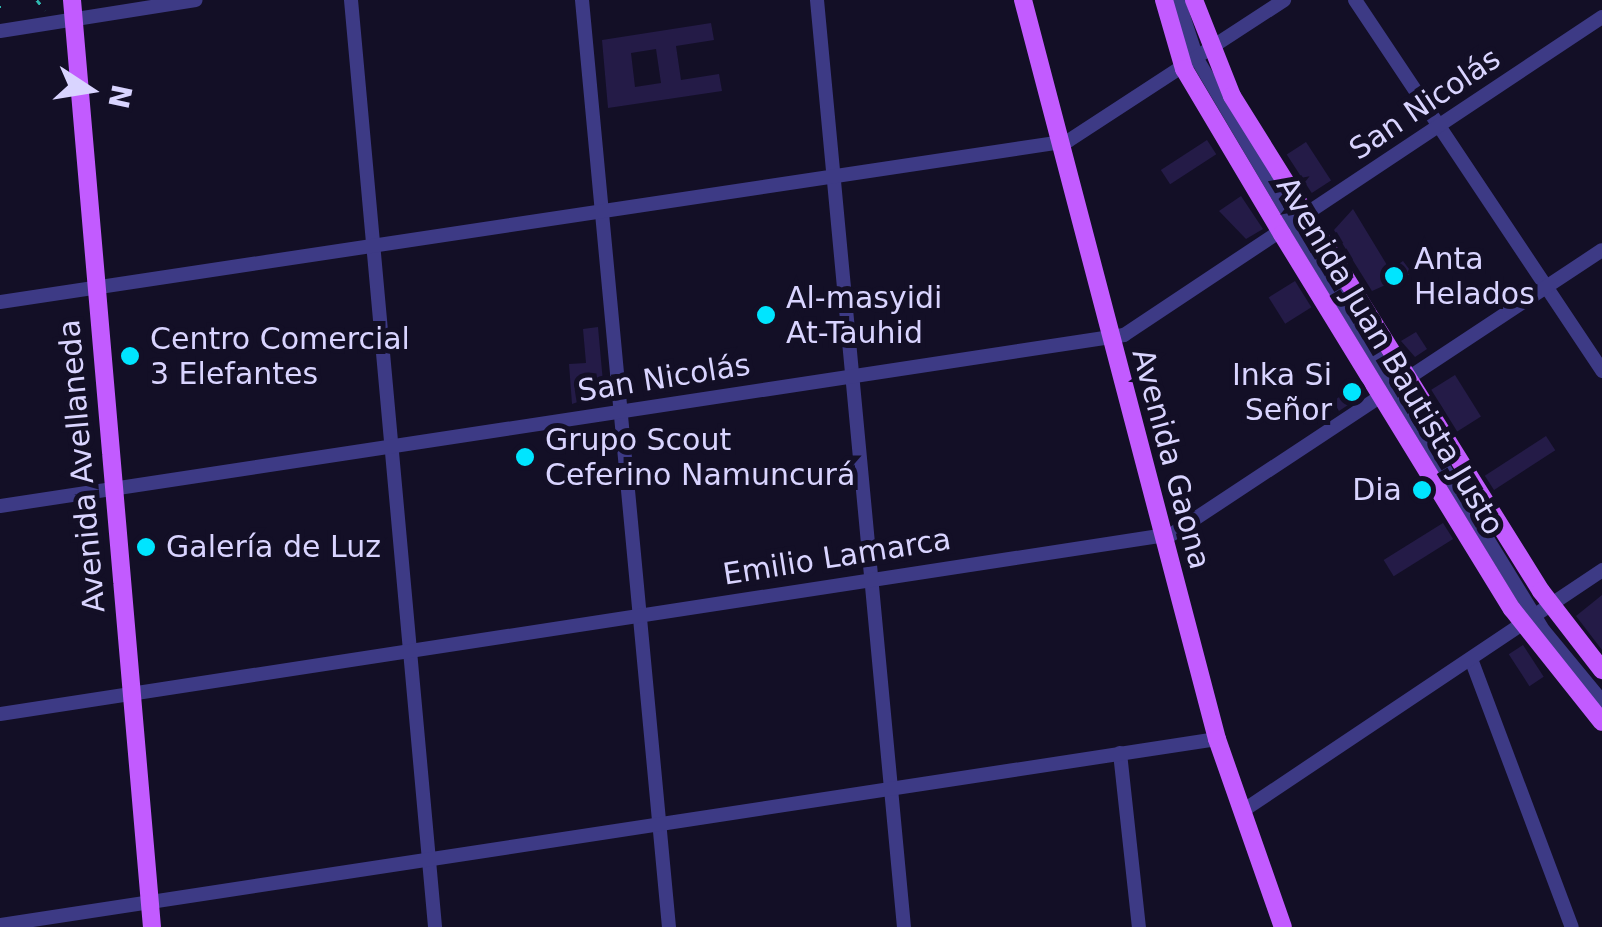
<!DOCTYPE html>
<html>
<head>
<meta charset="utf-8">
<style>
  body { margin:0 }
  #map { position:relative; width:1602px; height:927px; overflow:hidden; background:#130f26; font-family:"DejaVu Sans",sans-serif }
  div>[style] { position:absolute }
  .building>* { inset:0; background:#241b47; transform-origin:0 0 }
  .path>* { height:2.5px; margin-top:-1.25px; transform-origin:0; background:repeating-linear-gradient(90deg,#2fb8b0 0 5px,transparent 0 13px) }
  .minor>* { height:14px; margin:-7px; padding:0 7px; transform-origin:7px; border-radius:7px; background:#3d3a85 }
  .major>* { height:18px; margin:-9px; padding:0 9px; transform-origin:9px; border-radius:9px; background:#c25bff }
  .dots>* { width:28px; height:28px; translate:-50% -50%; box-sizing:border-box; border:5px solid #130f26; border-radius:50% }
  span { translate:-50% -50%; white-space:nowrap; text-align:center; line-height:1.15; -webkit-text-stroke:10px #130f26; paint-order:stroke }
  .street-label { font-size:30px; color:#d9d4ff }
  .poi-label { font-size:30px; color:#d9d4ff }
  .left { translate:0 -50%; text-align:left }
  .right { translate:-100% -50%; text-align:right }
  .north { position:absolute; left:40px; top:40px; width:100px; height:100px; -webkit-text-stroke:8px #130f26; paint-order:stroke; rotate:102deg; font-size:28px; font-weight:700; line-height:40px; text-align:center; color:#d9d4ff }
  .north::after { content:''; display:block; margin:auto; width:35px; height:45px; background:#d9d4ff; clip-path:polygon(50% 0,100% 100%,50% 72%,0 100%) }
</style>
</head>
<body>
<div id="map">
  <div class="building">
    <i style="clip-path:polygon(evenodd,711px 23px,714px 40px,676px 46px,681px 80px,719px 74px,722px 91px,608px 108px,602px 40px,711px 23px,656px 49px,661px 83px,635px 87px,631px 53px,656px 49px)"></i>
    <i style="left:1207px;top:140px;width:17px;height:55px;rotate:57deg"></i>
    <i style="left:1306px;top:142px;width:46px;height:23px;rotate:57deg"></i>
    <i style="clip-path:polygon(1241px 196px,1263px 229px,1246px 239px,1219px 211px)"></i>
    <i style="clip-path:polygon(1353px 209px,1390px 270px,1403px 261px,1412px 273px,1372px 291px,1334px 230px)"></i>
    <i style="left:1295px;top:281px;width:31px;height:31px;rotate:58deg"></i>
    <i style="clip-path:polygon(598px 327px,604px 393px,572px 404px,569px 364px,586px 363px,583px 329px)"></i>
    <i style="clip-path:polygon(1416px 332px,1427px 349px,1415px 357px,1401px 341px)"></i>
    <i style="left:1455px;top:375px;width:49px;height:28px;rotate:58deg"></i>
    <i style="clip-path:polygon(1358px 385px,1357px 399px,1339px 411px,1333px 401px)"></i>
    <i style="left:1546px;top:436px;width:17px;height:73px;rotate:57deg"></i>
    <i style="left:1443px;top:523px;width:19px;height:70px;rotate:58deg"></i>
    <i style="clip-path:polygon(1602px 595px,1602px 650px,1576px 616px)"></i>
    <i style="left:1523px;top:645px;width:38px;height:17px;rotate:57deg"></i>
  </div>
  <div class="path">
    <i style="left:37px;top:0;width:13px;rotate:51deg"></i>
    <i style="left:0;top:7px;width:1px"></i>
  </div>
  <div class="minor">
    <i style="left:351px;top:0;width:931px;rotate:84.82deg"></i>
    <i style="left:582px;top:0;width:931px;rotate:84.64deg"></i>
    <i style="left:817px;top:0;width:931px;rotate:84.64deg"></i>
    <i style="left:1178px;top:0;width:62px;rotate:72.1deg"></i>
    <i style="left:1197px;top:59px;width:193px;rotate:59.4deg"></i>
    <i style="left:1295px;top:225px;width:476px;rotate:58.5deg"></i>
    <i style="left:1544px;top:631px;width:91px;rotate:50.4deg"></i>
    <i style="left:1355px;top:0;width:446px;rotate:56.3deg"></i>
    <i style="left:0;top:31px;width:198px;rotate:-9deg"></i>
    <i style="left:0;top:302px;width:1080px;rotate:-8.57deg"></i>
    <i style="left:1068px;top:141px;width:258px;rotate:-33.1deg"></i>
    <i style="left:0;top:506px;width:1137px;rotate:-8.65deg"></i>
    <i style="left:1124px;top:335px;width:574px;rotate:-33.63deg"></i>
    <i style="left:1471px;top:659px;width:286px;rotate:69.4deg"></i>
    <i style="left:0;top:714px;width:1186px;rotate:-8.73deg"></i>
    <i style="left:1172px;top:534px;width:515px;rotate:-33.44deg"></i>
    <i style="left:1120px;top:753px;width:175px;rotate:83.8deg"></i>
    <i style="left:1241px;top:812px;width:435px;rotate:-33.8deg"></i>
    <i style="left:0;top:925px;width:1231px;rotate:-8.69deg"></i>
  </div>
  <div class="major">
    <i style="left:72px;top:0;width:930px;rotate:85.07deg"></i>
    <i style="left:1023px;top:0;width:764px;rotate:75.29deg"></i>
    <i style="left:1217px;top:739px;width:199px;rotate:70.7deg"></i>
    <i style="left:1164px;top:0;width:72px;rotate:73.8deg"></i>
    <i style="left:1184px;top:69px;width:192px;rotate:59.3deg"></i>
    <i style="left:1282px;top:234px;width:440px;rotate:58.5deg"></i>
    <i style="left:1512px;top:609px;width:144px;rotate:51.5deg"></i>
    <i style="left:1194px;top:0;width:103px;rotate:68.4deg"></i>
    <i style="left:1232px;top:96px;width:584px;rotate:58.03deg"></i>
    <i style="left:1541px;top:591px;width:100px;rotate:52.3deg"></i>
  </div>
  <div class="dots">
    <i style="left:1394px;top:276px;background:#00e5ff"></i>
    <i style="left:766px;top:315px;background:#00e5ff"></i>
    <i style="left:130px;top:356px;background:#00e5ff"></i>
    <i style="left:1352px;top:392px;background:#00e5ff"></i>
    <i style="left:525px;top:457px;background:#00e5ff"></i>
    <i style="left:1422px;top:490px;background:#00e5ff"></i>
    <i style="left:146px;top:547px;background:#00e5ff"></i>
  </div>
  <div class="street-label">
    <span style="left:1425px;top:104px;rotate:-34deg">San Nicolás</span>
    <span style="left:1390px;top:356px;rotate:59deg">Avenida Juan Bautista Justo</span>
    <span style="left:664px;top:378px;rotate:-9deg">San Nicolás</span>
    <span style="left:1171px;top:459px;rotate:75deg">Avenida Gaona</span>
    <span style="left:82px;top:466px;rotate:-95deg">Avenida Avellaneda</span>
    <span style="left:837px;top:557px;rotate:-9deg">Emilio Lamarca</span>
  </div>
  <div class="poi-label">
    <span class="left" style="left:1414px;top:276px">Anta<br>Helados</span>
    <span class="left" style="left:786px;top:315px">Al-masyidi<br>At-Tauhid</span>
    <span class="left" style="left:150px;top:356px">Centro Comercial<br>3 Elefantes</span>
    <span class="right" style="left:1332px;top:392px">Inka Si<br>Señor</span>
    <span class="left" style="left:545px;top:457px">Grupo Scout<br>Ceferino Namuncurá</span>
    <span class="right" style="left:1402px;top:490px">Dia</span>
    <span class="left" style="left:166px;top:547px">Galería de Luz</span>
  </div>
  <div class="north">N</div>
</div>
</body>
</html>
